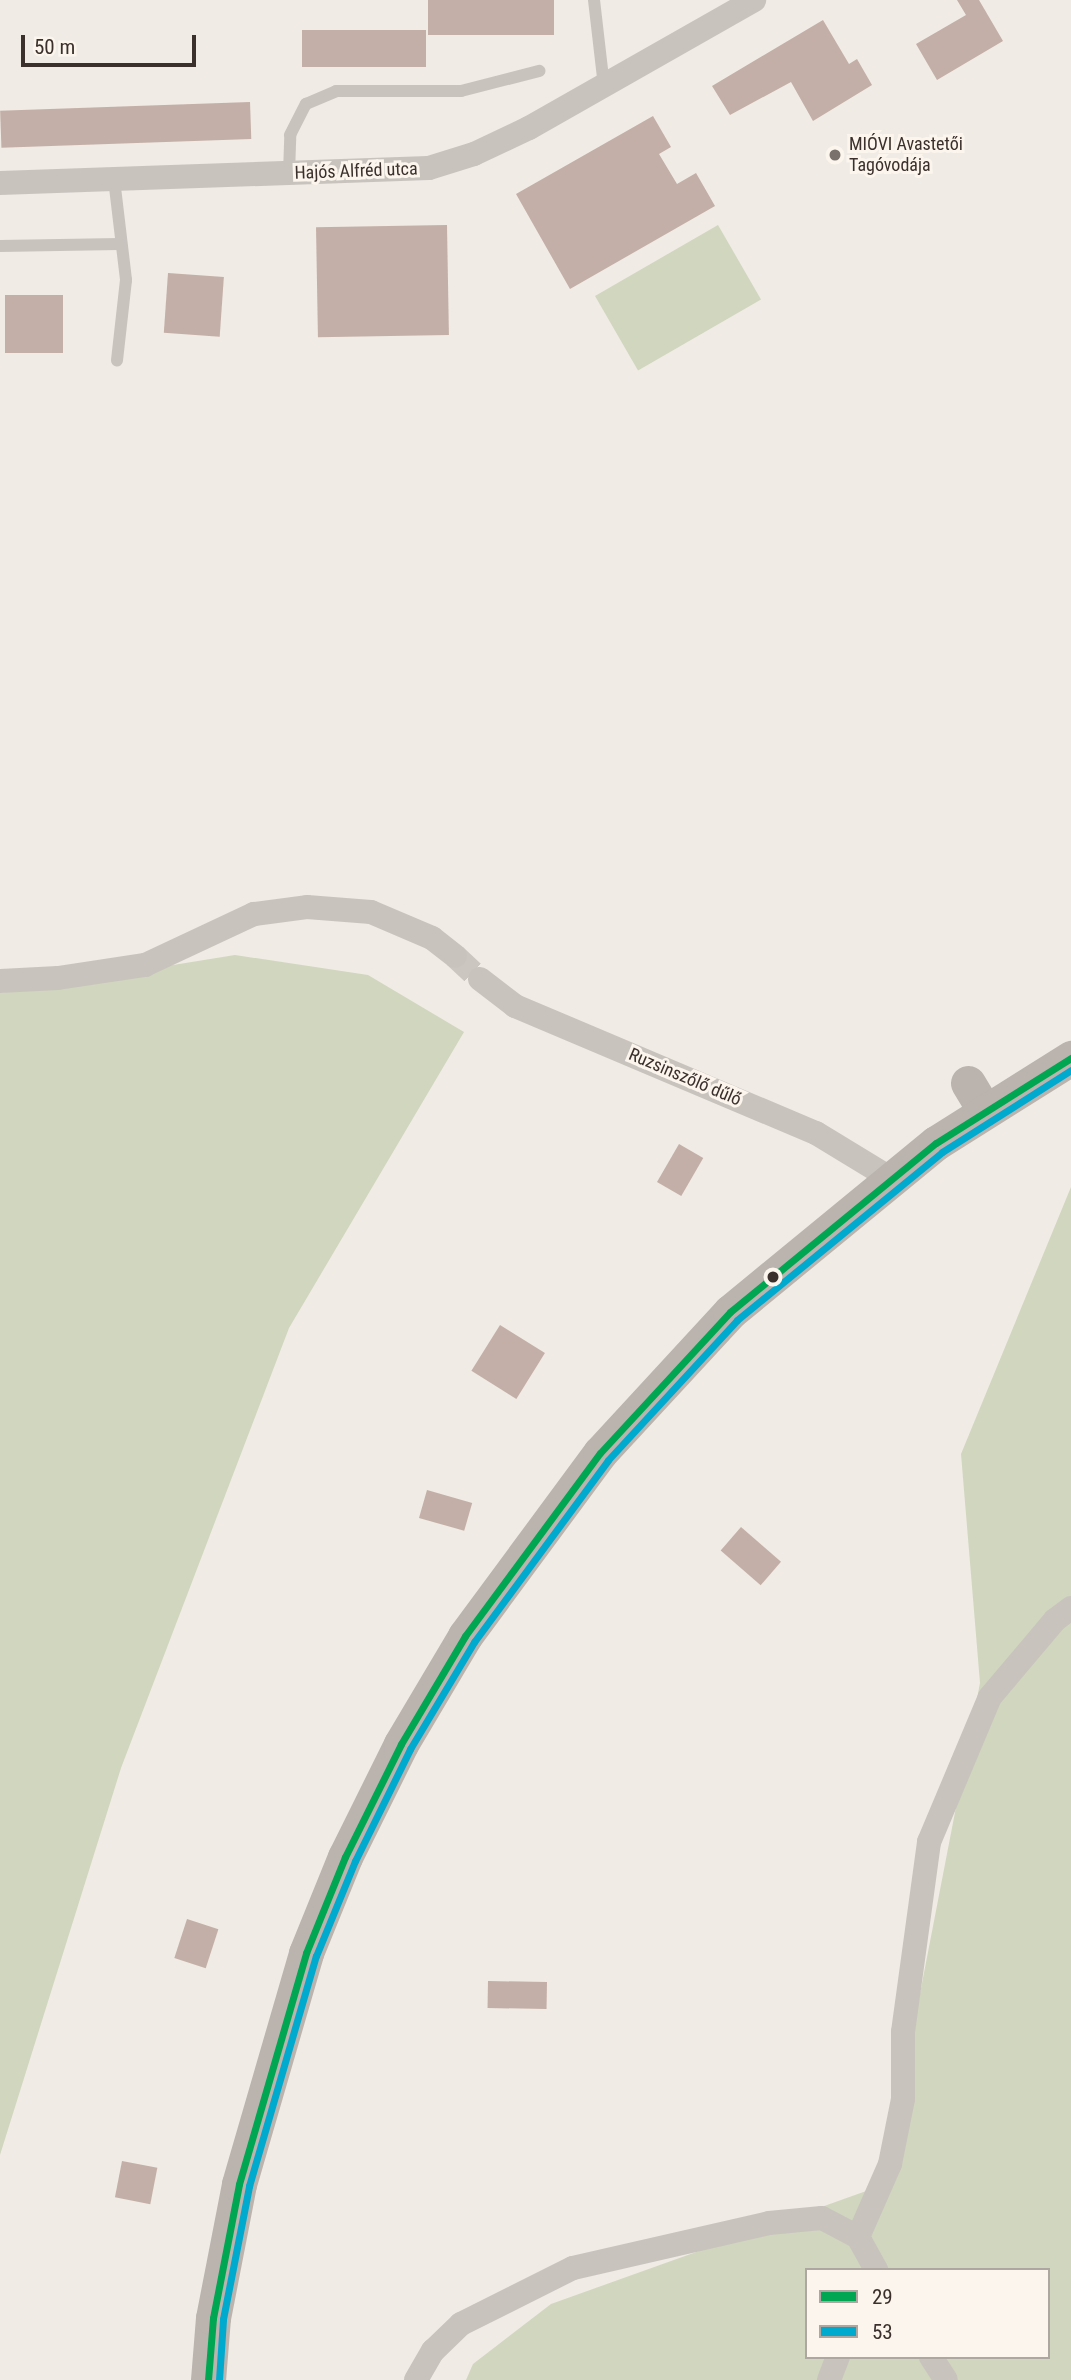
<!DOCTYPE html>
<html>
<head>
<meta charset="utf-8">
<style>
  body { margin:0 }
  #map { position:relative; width:1071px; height:2380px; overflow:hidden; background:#f0ebe5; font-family:"Roboto Condensed",sans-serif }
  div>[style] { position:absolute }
  .green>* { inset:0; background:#d1d6bf; transform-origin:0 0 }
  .building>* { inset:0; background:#c3afa7; transform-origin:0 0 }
  .street-tunnel>* { height:24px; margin-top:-12px; transform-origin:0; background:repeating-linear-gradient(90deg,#ccc6c0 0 24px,transparent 0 36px) }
  .lane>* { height:12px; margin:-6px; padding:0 6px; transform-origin:6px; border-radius:6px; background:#c9c3be }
  .street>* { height:24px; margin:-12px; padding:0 12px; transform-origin:12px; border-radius:12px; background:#c9c3be }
  .secondary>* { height:35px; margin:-17.5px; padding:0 17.5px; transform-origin:17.5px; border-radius:17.5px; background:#bab3ae }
  .bus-1>* { height:7px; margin:-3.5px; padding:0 3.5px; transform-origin:3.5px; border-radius:3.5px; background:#00a651 }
  .bus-2>* { height:7px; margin:-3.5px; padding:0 3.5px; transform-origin:3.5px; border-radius:3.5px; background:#00a9ce }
  .dots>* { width:19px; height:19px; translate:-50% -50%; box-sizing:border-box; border:4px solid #fbf5ee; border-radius:50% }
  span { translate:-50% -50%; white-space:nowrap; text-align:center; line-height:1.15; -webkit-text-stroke:6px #fbf5ee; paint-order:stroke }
  .poi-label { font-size:18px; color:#3b302b }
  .left { translate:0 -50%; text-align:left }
  .street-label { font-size:18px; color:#3b302b }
  .legend { position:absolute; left:805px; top:2268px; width:245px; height:91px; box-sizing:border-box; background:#fbf5ee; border:2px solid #aea6a0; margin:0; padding:9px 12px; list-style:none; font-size:21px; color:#3b302b }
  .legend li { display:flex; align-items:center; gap:14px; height:35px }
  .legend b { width:35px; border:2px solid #aea6a0 }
  .scale { position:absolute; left:21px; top:35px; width:175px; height:32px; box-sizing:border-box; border:4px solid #3b302b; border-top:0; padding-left:9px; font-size:21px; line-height:24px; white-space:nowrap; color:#3b302b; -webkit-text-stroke:5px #fbf5ee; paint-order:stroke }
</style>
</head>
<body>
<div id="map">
  <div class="green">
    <i style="left:718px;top:225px;width:86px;height:142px;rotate:60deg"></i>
    <i style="clip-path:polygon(235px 955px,368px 975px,464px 1032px,289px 1328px,121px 1768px,0 2155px,0 993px)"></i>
    <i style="clip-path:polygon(evenodd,1071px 1187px,1071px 2380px,466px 2380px,473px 2364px,551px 2304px,883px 2185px,980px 1683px,961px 1454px,1071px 1187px,807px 2270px,1048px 2270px,1048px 2357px,807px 2357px,807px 2270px)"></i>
  </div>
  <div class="building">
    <i style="left:428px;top:0;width:126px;height:35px"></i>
    <i style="clip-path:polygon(957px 0,979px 0,1003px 41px,937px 80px,916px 44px,966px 15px)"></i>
    <i style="clip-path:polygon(823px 20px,849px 64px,857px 59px,872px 85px,813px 121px,791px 82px,730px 115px,712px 86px)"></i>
    <i style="left:302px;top:30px;width:124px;height:37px"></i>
    <i style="left:250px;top:102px;width:37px;height:250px;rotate:88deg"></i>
    <i style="clip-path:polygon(653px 116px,671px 147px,659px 154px,677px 184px,696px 173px,715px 206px,570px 289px,516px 194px)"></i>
    <i style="left:447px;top:225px;width:110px;height:131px;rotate:89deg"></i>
    <i style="left:168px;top:273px;width:56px;height:60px;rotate:4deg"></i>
    <i style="left:5px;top:295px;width:58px;height:58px"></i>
    <i style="left:679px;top:1144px;width:28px;height:44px;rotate:30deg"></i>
    <i style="left:500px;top:1325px;width:53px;height:54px;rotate:32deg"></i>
    <i style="left:427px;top:1490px;width:47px;height:29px;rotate:16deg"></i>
    <i style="left:741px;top:1527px;width:53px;height:31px;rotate:41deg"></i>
    <i style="left:187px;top:1919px;width:33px;height:41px;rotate:18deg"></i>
    <i style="left:488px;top:1981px;width:59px;height:27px;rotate:1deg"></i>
    <i style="left:122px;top:2161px;width:36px;height:37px;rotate:11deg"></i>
  </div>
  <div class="street-tunnel">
    <i style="left:455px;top:956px;width:34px;rotate:43deg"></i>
  </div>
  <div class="lane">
    <i style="left:594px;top:0;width:88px;rotate:83.4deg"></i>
    <i style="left:289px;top:173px;width:38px;rotate:-88deg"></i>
    <i style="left:290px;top:135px;width:35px;rotate:-63deg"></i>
    <i style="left:306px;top:104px;width:33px;rotate:-23deg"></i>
    <i style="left:336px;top:91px;width:125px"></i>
    <i style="left:461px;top:91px;width:81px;rotate:-14.4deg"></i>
    <i style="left:114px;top:179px;width:102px;rotate:83.2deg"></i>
    <i style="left:126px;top:280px;width:81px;rotate:96.4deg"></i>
    <i style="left:0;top:246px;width:119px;rotate:-1deg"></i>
  </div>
  <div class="street">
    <i style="left:0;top:183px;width:429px;rotate:-2deg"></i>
    <i style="left:429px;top:168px;width:47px;rotate:-17.3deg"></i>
    <i style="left:474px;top:154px;width:61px;rotate:-25.3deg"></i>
    <i style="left:529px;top:128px;width:259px;rotate:-29.6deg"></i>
    <i style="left:480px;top:979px;width:44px;rotate:37.6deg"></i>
    <i style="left:515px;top:1006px;width:327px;rotate:22.9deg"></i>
    <i style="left:816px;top:1133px;width:87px;rotate:31.3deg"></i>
    <i style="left:0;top:981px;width:58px;rotate:-3deg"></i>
    <i style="left:58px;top:978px;width:88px;rotate:-8.5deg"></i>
    <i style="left:145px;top:965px;width:120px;rotate:-25.1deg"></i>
    <i style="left:254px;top:914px;width:53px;rotate:-7.5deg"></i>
    <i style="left:307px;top:907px;width:64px;rotate:4.5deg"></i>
    <i style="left:371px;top:912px;width:66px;rotate:23.1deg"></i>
    <i style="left:432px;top:938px;width:29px;rotate:38deg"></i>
    <i style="left:858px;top:2237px;width:38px;rotate:61deg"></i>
    <i style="left:931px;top:2357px;width:27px;rotate:57deg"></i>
    <i style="left:416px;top:2380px;width:34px;rotate:-60deg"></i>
    <i style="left:433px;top:2351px;width:39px;rotate:-44deg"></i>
    <i style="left:461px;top:2324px;width:125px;rotate:-26.6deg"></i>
    <i style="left:573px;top:2268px;width:201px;rotate:-12.9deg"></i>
    <i style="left:769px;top:2223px;width:53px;rotate:-5.4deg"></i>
    <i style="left:822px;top:2218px;width:41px;rotate:27.8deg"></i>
    <i style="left:858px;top:2237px;width:80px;rotate:-66.3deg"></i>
    <i style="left:890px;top:2164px;width:66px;rotate:-78.7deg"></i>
    <i style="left:903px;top:2099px;width:67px;rotate:-90deg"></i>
    <i style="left:903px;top:2032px;width:192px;rotate:-82.2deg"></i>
    <i style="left:929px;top:1842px;width:157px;rotate:-67.2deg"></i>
    <i style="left:990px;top:1697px;width:101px;rotate:-49.8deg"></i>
    <i style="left:1055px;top:1620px;width:20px;rotate:-37deg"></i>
    <i style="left:829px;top:2380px;width:25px;rotate:-69deg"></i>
  </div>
  <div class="secondary">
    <i style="left:968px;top:1083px;width:33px;rotate:59deg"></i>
    <i style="left:208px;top:2380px;width:62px;rotate:-85.4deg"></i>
    <i style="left:213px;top:2318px;width:136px;rotate:-79deg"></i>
    <i style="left:239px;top:2184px;width:241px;rotate:-73.8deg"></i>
    <i style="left:306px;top:1953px;width:104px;rotate:-67.9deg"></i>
    <i style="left:345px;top:1857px;width:126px;rotate:-63.6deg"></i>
    <i style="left:401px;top:1744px;width:126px;rotate:-59.3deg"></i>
    <i style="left:465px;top:1636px;width:227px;rotate:-53.6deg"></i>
    <i style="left:600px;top:1453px;width:192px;rotate:-47.3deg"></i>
    <i style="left:730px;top:1312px;width:266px;rotate:-39.4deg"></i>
    <i style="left:936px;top:1143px;width:160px;rotate:-32.2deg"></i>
  </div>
  <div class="bus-1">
    <i style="left:208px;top:2380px;width:62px;rotate:-85.4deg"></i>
    <i style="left:213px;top:2318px;width:136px;rotate:-79deg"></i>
    <i style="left:239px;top:2184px;width:241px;rotate:-73.8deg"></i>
    <i style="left:306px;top:1953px;width:104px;rotate:-67.9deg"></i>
    <i style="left:345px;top:1857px;width:126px;rotate:-63.6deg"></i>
    <i style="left:401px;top:1744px;width:126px;rotate:-59.3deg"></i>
    <i style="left:465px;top:1636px;width:227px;rotate:-53.6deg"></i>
    <i style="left:600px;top:1453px;width:192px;rotate:-47.3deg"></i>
    <i style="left:730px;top:1312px;width:266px;rotate:-39.4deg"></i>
    <i style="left:936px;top:1143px;width:160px;rotate:-32.2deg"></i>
  </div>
  <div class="bus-2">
    <i style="left:219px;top:2380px;width:61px;rotate:-86.2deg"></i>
    <i style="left:223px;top:2319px;width:136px;rotate:-78.9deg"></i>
    <i style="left:249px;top:2186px;width:240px;rotate:-73.8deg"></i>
    <i style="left:316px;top:1956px;width:103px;rotate:-67.7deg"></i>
    <i style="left:355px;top:1861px;width:125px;rotate:-63.8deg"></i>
    <i style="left:410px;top:1749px;width:125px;rotate:-59.1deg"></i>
    <i style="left:474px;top:1642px;width:226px;rotate:-53.6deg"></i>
    <i style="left:608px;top:1460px;width:190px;rotate:-47.3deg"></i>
    <i style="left:737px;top:1320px;width:265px;rotate:-39.3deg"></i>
    <i style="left:942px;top:1152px;width:153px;rotate:-32.4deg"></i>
  </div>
  <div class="dots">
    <i style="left:835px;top:155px;background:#7a716c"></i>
    <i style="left:773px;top:1277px;background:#3b302b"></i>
  </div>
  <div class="poi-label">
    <span class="left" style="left:849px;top:155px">MIÓVI Avastetői<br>Tagóvodája</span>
  </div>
  <div class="street-label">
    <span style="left:356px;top:171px;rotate:-2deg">Hajós Alfréd utca</span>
    <span style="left:685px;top:1077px;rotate:23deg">Ruzsinszőlő dűlő</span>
  </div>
  <ul class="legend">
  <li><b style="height:9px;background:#00a651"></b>29</li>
  <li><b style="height:9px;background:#00a9ce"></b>53</li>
  </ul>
  <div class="scale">50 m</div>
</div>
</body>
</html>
